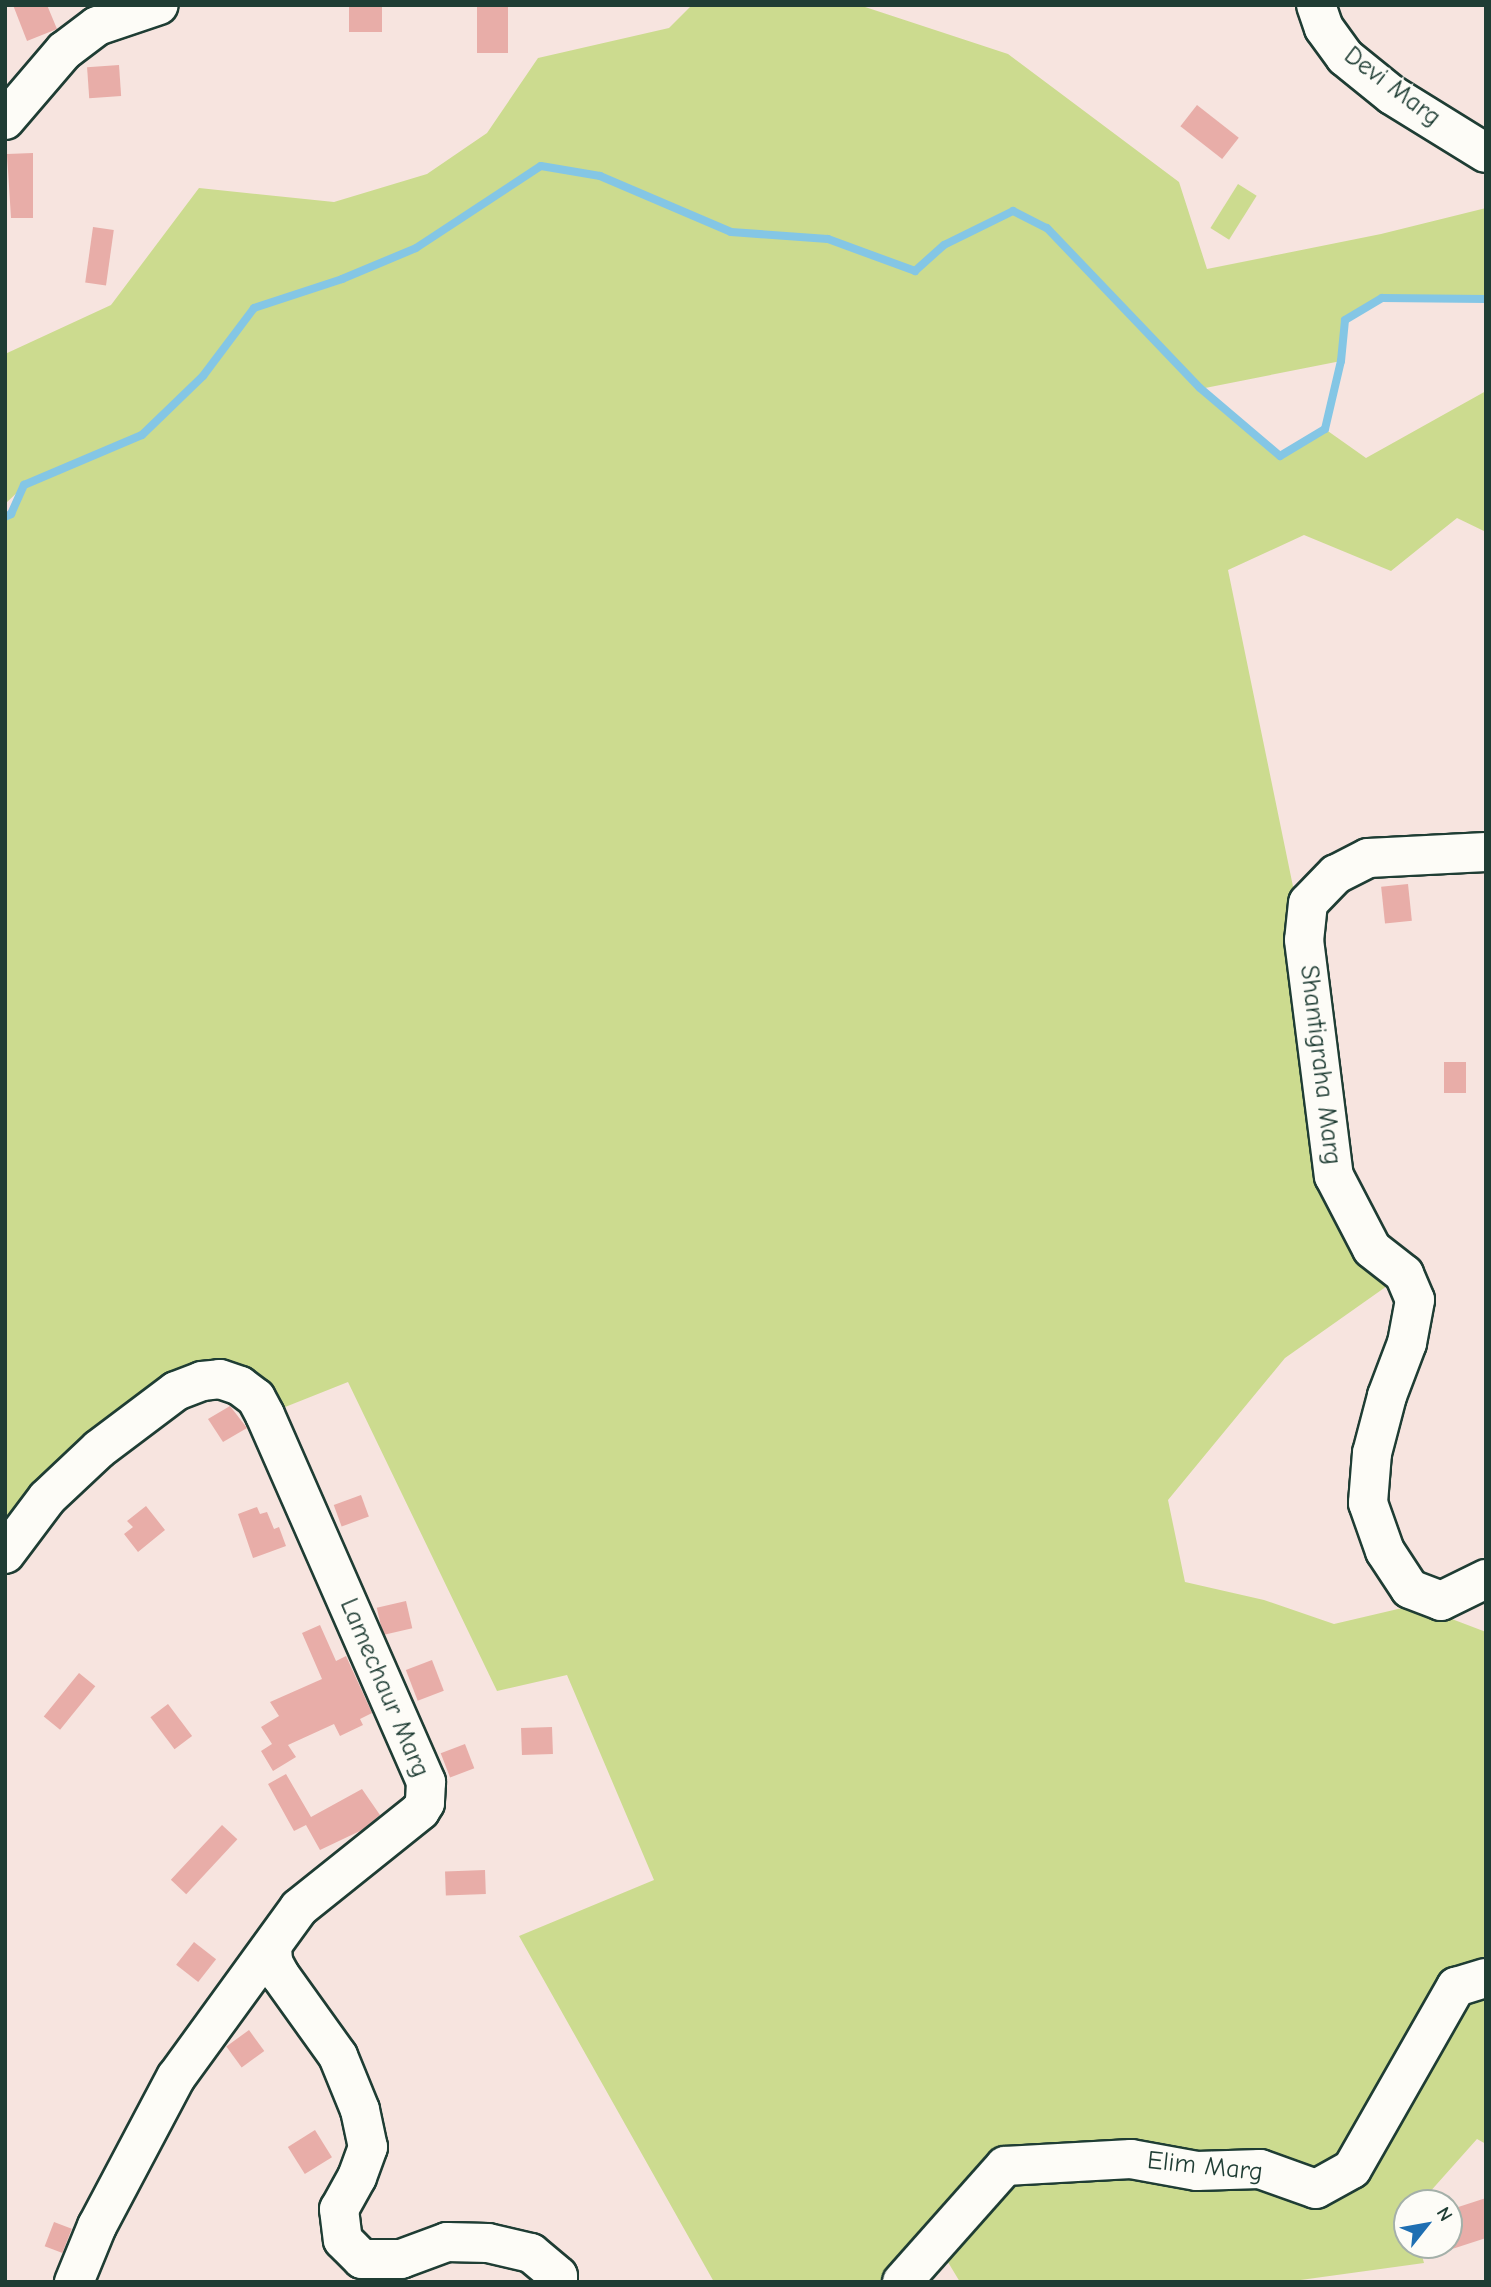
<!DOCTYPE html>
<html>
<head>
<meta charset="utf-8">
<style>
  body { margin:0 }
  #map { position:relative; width:1491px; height:2287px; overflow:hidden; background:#f7e4df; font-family:"Comic Neue",sans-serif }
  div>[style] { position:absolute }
  .green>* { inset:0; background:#ccdb8f; transform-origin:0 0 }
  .stream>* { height:8px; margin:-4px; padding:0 4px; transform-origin:4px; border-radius:4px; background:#84c6e5 }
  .building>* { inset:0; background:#e8ada8; transform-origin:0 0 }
  .roads { filter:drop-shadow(2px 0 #1f3d34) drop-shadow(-2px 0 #1f3d34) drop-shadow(0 2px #1f3d34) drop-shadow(0 -2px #1f3d34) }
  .minor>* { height:38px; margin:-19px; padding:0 19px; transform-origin:19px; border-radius:19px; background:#fdfcf7 }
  span { translate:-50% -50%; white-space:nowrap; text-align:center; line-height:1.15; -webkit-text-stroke:5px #fdfcf7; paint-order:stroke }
  .street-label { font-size:26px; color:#1f3d34 }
  .frame { position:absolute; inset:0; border:7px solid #1f3d34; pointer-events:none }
  .north { position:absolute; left:1393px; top:2189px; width:70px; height:70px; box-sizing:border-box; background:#fdfcf7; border:2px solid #a4b0a9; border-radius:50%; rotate:59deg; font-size:19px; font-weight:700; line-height:28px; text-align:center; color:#1f3d34 }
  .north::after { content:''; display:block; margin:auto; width:24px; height:32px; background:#1f6fb2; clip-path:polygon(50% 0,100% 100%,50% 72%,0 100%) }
</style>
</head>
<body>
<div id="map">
  <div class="green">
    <i style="clip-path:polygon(692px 5px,859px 5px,1008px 54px,1179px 182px,1207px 269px,1381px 234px,1486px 208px,1486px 299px,1381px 298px,1345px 320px,1341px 361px,1200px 389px,1280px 456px,1325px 429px,1366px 458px,1486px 391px,1486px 532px,1457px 518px,1391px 571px,1304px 535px,1228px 570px,1304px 940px,1334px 1176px,1404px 1274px,1285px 1358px,1168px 1500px,1185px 1582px,1264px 1600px,1334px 1624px,1415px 1605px,1486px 1632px,1486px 2144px,1477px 2139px,1420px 2203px,1407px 2203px,1407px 2245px,1419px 2245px,1424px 2263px,1286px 2282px,960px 2282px,937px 2244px,902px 2282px,714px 2282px,519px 1936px,654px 1880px,567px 1675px,497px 1691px,348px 1382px,265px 1415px,202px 1381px,5px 1554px,5px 517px,11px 514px,23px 487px,5px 504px,5px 354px,111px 305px,199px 188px,334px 202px,427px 174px,487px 133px,538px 58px,669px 28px)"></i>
    <i style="left:1238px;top:184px;width:22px;height:52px;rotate:32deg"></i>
  </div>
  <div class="stream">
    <i style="left:5px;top:517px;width:7px;rotate:-27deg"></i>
    <i style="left:11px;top:514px;width:32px;rotate:-66deg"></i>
    <i style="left:24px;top:485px;width:128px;rotate:-23deg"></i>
    <i style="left:142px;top:435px;width:85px;rotate:-44deg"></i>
    <i style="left:203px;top:376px;width:85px;rotate:-53.1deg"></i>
    <i style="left:254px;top:308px;width:93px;rotate:-18.2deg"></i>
    <i style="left:342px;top:279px;width:80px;rotate:-22.7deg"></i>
    <i style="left:416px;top:248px;width:149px;rotate:-33.3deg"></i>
    <i style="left:541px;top:166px;width:60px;rotate:9.6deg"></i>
    <i style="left:600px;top:176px;width:142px;rotate:23.1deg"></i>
    <i style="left:731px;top:232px;width:97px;rotate:4.1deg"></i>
    <i style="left:828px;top:239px;width:93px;rotate:20.2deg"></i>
    <i style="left:915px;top:271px;width:39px;rotate:-42deg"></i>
    <i style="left:944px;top:245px;width:77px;rotate:-26.2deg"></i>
    <i style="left:1013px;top:211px;width:38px;rotate:27deg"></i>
    <i style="left:1047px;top:228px;width:221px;rotate:46.3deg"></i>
    <i style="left:1200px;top:388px;width:105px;rotate:40.4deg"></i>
    <i style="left:1280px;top:456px;width:52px;rotate:-31deg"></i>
    <i style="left:1325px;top:429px;width:70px;rotate:-76.8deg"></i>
    <i style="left:1341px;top:361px;width:41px;rotate:-84.4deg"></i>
    <i style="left:1345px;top:320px;width:43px;rotate:-30.7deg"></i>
    <i style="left:1382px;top:298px;width:104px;rotate:0.6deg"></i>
  </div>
  <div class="building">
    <i style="clip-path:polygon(13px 5px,47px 5px,57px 29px,27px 41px)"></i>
    <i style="left:349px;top:5px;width:33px;height:27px"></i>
    <i style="left:477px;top:5px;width:31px;height:48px"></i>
    <i style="left:119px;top:65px;width:31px;height:32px;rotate:86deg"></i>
    <i style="left:1197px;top:105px;width:53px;height:27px;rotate:38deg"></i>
    <i style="clip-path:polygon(33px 153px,33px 218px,11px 218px,7px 154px)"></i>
    <i style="left:93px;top:227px;width:21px;height:56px;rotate:8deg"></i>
    <i style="left:1408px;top:884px;width:37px;height:27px;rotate:84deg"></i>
    <i style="left:1444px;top:1062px;width:22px;height:31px"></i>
    <i style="clip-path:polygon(230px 1406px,247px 1428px,223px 1442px,208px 1419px)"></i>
    <i style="left:361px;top:1495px;width:23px;height:29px;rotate:70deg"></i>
    <i style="clip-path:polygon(146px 1506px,165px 1530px,138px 1552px,124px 1534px,133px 1527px,127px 1521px)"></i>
    <i style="clip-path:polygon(257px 1507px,260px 1514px,267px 1512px,274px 1529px,279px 1527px,286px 1546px,253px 1558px,238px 1514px)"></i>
    <i style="left:406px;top:1601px;width:28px;height:30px;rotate:77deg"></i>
    <i style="clip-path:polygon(320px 1625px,336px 1661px,346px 1656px,372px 1713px,360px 1719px,363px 1725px,340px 1736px,334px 1724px,288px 1745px,296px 1757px,273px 1771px,261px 1751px,272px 1744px,261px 1727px,279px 1716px,270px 1702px,322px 1679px,302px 1633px)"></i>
    <i style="left:432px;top:1660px;width:33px;height:28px;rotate:69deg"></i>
    <i style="left:79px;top:1673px;width:21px;height:56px;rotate:39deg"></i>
    <i style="left:168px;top:1704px;width:40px;height:22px;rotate:53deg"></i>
    <i style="left:552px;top:1727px;width:27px;height:31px;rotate:88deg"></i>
    <i style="left:465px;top:1744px;width:26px;height:26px;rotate:69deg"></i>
    <i style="clip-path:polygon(286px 1774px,311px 1817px,362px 1789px,380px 1815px,362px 1830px,320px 1850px,306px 1825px,294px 1831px,268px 1784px)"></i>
    <i style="left:222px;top:1825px;width:21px;height:75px;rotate:43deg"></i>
    <i style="left:485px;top:1870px;width:24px;height:40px;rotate:88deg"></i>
    <i style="left:194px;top:1942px;width:28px;height:29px;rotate:38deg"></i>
    <i style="left:249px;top:2030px;width:26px;height:28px;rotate:54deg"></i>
    <i style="left:315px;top:2130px;width:32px;height:32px;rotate:58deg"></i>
    <i style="clip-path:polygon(1486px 2198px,1486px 2238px,1449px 2250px,1449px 2210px)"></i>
    <i style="left:54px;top:2222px;width:19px;height:26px;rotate:21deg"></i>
  </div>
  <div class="roads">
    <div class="minor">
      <i style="left:1316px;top:5px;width:24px;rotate:71deg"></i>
      <i style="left:1324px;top:28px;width:36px;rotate:54deg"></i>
      <i style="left:1345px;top:57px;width:60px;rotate:39deg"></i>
      <i style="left:1392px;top:95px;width:110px;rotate:31.7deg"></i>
      <i style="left:5px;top:120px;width:91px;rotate:-49.5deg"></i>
      <i style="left:64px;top:51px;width:41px;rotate:-37.1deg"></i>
      <i style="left:97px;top:26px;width:65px;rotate:-18.7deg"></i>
      <i style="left:1486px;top:852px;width:118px;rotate:177.1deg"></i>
      <i style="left:1368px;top:858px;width:36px;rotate:153deg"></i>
      <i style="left:1336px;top:874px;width:40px;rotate:134deg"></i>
      <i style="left:1308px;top:903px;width:37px;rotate:96deg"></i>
      <i style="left:1304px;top:940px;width:238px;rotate:82.8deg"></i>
      <i style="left:1334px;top:1176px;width:82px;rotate:62.5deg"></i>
      <i style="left:1372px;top:1249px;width:41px;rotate:38deg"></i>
      <i style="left:1404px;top:1274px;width:28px;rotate:67deg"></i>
      <i style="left:1415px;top:1300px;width:44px;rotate:100.5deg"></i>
      <i style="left:1407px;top:1343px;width:57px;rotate:110.7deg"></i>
      <i style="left:1387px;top:1396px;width:59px;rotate:104.7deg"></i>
      <i style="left:1372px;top:1453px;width:50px;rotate:94.6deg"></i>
      <i style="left:1368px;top:1503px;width:51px;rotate:70.5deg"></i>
      <i style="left:1385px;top:1551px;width:45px;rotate:56.7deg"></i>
      <i style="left:1410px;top:1589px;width:33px;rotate:21deg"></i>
      <i style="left:1441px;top:1601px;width:50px;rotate:-26.1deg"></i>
      <i style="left:5px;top:1554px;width:70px;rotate:-53.1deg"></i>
      <i style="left:47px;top:1498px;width:71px;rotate:-43.3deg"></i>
      <i style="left:99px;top:1449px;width:96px;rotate:-37deg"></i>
      <i style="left:176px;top:1391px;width:28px;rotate:-21deg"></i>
      <i style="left:202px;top:1381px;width:18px;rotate:-6deg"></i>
      <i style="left:220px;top:1379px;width:21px;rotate:19deg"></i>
      <i style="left:240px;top:1386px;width:20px;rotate:37deg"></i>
      <i style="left:256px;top:1398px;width:19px;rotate:62deg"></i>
      <i style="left:265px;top:1415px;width:401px;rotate:66.3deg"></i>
      <i style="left:426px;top:1782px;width:21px;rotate:93deg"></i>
      <i style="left:425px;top:1803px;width:9px;rotate:122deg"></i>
      <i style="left:420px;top:1811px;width:155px;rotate:141.3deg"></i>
      <i style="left:299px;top:1908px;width:209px;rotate:126deg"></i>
      <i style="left:176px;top:2077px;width:169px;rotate:117.9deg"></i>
      <i style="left:97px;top:2226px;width:61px;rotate:112.3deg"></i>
      <i style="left:272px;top:1947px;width:15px;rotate:86deg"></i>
      <i style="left:273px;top:1962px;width:15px;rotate:62deg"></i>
      <i style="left:280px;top:1975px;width:100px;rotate:54.4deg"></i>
      <i style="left:338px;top:2056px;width:58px;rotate:67.8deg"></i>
      <i style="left:360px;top:2110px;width:38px;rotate:78deg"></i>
      <i style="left:368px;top:2147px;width:32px;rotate:110deg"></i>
      <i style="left:357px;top:2177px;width:37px;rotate:119deg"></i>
      <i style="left:339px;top:2209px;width:31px;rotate:83deg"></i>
      <i style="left:343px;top:2240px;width:27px;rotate:45deg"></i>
      <i style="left:362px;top:2259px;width:39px"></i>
      <i style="left:401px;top:2259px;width:49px;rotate:-20.3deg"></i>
      <i style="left:447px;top:2242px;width:41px;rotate:1.4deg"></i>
      <i style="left:488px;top:2243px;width:44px;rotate:13.1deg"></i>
      <i style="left:531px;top:2253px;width:35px;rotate:40deg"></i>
      <i style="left:558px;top:2276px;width:6px;rotate:90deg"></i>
      <i style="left:902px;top:2282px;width:155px;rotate:-48.4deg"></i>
      <i style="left:1005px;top:2166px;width:126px;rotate:-3.2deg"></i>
      <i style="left:1131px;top:2159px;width:67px;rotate:10.3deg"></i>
      <i style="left:1197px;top:2171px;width:63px;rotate:-1.8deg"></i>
      <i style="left:1260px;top:2169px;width:59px;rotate:19.7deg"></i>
      <i style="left:1316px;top:2189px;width:41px;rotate:-29.1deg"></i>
      <i style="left:1352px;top:2169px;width:210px;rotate:-60.3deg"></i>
      <i style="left:1456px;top:1987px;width:31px;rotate:-17deg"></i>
    </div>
  </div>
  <div class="street-label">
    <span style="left:1392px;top:87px;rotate:37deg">Devi Marg</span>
    <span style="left:1320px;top:1065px;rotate:83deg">Shantigraha Marg</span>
    <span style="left:384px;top:1688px;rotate:67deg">Lamechaur Marg</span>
    <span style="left:1205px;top:2167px;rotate:6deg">Elim Marg</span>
  </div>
  <div class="frame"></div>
  <div class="north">N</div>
</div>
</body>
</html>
